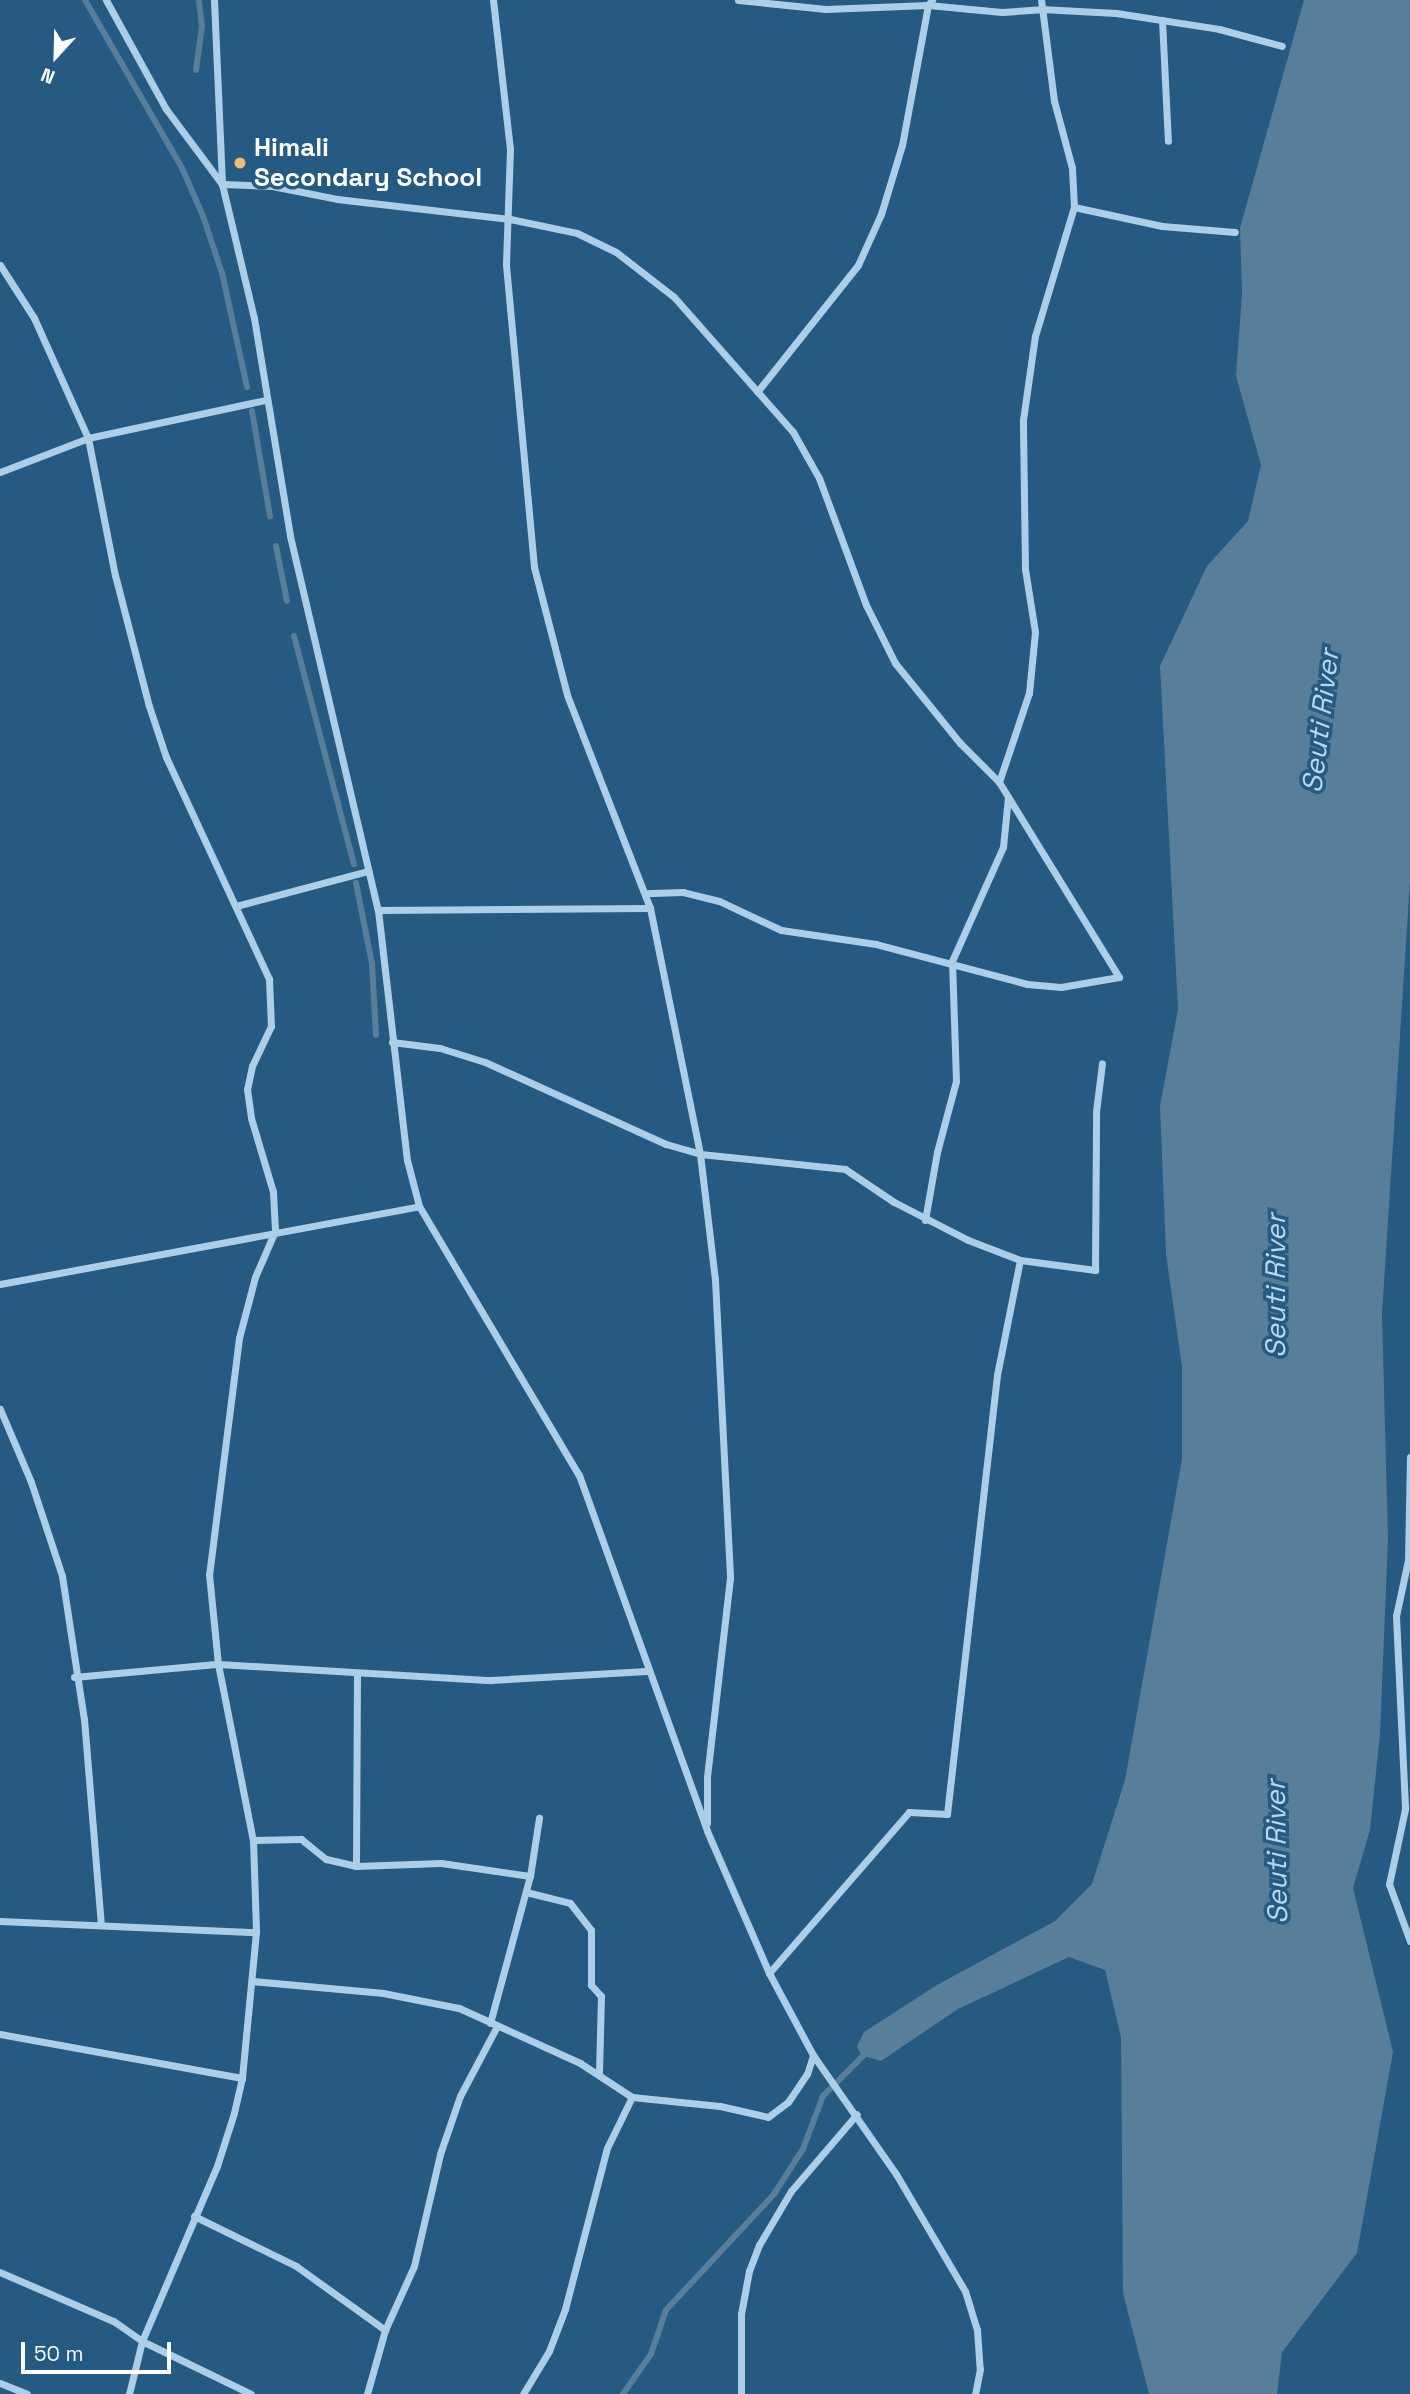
<!DOCTYPE html>
<html>
<head>
<meta charset="utf-8">
<style>
  body { margin:0 }
  #map { position:relative; width:1410px; height:2394px; overflow:hidden; background:#255a82; font-family:"Space Grotesk",sans-serif }
  div>[style] { position:absolute }
  .water>* { inset:0; background:#587e9a }
  .stream>* { height:6px; margin:-3px; padding:0 3px; transform-origin:3px; border-radius:3px; background:#587e9a }
  .minor>* { height:7px; margin:-3.5px; padding:0 3.5px; transform-origin:3.5px; border-radius:3.5px; background:#accfe7 }
  .dots>* { width:19px; height:19px; translate:-50% -50%; box-sizing:border-box; border:4px solid #255a82; border-radius:50% }
  span { translate:-50% -50%; white-space:nowrap; text-align:center; line-height:1.15; -webkit-text-stroke:7px #255a82; paint-order:stroke }
  .poi-label { font-size:26px; color:#fff; font-weight:700 }
  .left { translate:0 -50%; text-align:left }
  .water-label { font-size:28px; color:#b8d8ef; font-style:italic }
  .north { position:absolute; left:21px; top:21px; width:70px; height:70px; -webkit-text-stroke:5px #255a82; paint-order:stroke; rotate:202deg; font-size:19px; font-weight:700; line-height:28px; text-align:center; color:#fff }
  .north::after { content:''; display:block; margin:auto; width:24px; height:32px; background:#fff; clip-path:polygon(50% 0,100% 100%,50% 72%,0 100%) }
  .scale { position:absolute; left:21px; top:2342px; width:150px; height:32px; box-sizing:border-box; border:4px solid #fff; border-top:0; padding-left:9px; font-size:21px; line-height:24px; white-space:nowrap; color:#fff; -webkit-text-stroke:5px #255a82; paint-order:stroke }
</style>
</head>
<body>
<div id="map">
  <div class="water">
    <i style="clip-path:polygon(1304px 0,1410px 0,1410px 881px,1382px 1314px,1388px 1540px,1380px 1734px,1370px 1830px,1353px 1888px,1393px 2052px,1357px 2253px,1282px 2352px,1277px 2394px,1149px 2394px,1123px 2293px,1121px 2037px,1105px 1970px,1069px 1957px,958px 2009px,881px 2061px,861px 2055px,857px 2046px,864px 2032px,937px 1985px,1055px 1921px,1092px 1884px,1125px 1780px,1182px 1459px,1182px 1367px,1166px 1254px,1160px 1106px,1178px 1009px,1160px 666px,1207px 566px,1248px 521px,1261px 465px,1236px 376px,1242px 293px,1240px 228px)"></i>
  </div>
  <div class="stream">
    <i style="left:85px;top:0;width:194px;rotate:60deg"></i>
    <i style="left:182px;top:168px;width:52px;rotate:66.4deg"></i>
    <i style="left:203px;top:216px;width:60px;rotate:71.6deg"></i>
    <i style="left:222px;top:273px;width:117px;rotate:77.6deg"></i>
    <i style="left:196px;top:70px;width:44px;rotate:-82.2deg"></i>
    <i style="left:202px;top:26px;width:26px;rotate:-97deg"></i>
    <i style="left:252px;top:411px;width:107px;rotate:80.3deg"></i>
    <i style="left:276px;top:546px;width:56px;rotate:78.7deg"></i>
    <i style="left:294px;top:636px;width:236px;rotate:75.3deg"></i>
    <i style="left:356px;top:883px;width:83px;rotate:78.8deg"></i>
    <i style="left:372px;top:964px;width:71px;rotate:86.8deg"></i>
    <i style="left:623px;top:2394px;width:49px;rotate:-55deg"></i>
    <i style="left:651px;top:2354px;width:46px;rotate:-71.2deg"></i>
    <i style="left:666px;top:2310px;width:158px;rotate:-47deg"></i>
    <i style="left:774px;top:2194px;width:54px;rotate:-57.2deg"></i>
    <i style="left:803px;top:2149px;width:57px;rotate:-69.3deg"></i>
    <i style="left:823px;top:2096px;width:61px;rotate:-45deg"></i>
  </div>
  <div class="minor">
    <i style="left:106px;top:0;width:124px;rotate:61.2deg"></i>
    <i style="left:166px;top:109px;width:94px;rotate:53.3deg"></i>
    <i style="left:222px;top:184px;width:50px;rotate:2.3deg"></i>
    <i style="left:272px;top:186px;width:66px;rotate:11.3deg"></i>
    <i style="left:337px;top:199px;width:174px;rotate:6.6deg"></i>
    <i style="left:510px;top:219px;width:68px;rotate:11.8deg"></i>
    <i style="left:577px;top:233px;width:43px;rotate:26deg"></i>
    <i style="left:616px;top:252px;width:73px;rotate:37.8deg"></i>
    <i style="left:674px;top:297px;width:180px;rotate:48.6deg"></i>
    <i style="left:793px;top:432px;width:53px;rotate:60.5deg"></i>
    <i style="left:819px;top:478px;width:135px;rotate:69.7deg"></i>
    <i style="left:866px;top:605px;width:65px;rotate:63.4deg"></i>
    <i style="left:895px;top:663px;width:103px;rotate:50.9deg"></i>
    <i style="left:960px;top:743px;width:55px;rotate:45deg"></i>
    <i style="left:999px;top:782px;width:229px;rotate:58.4deg"></i>
    <i style="left:1119px;top:977px;width:59px;rotate:170.2deg"></i>
    <i style="left:1061px;top:987px;width:34px;rotate:-175deg"></i>
    <i style="left:1027px;top:984px;width:156px;rotate:-165.2deg"></i>
    <i style="left:876px;top:944px;width:96px;rotate:-171.6deg"></i>
    <i style="left:781px;top:930px;width:68px;rotate:-154.9deg"></i>
    <i style="left:719px;top:901px;width:37px;rotate:-166deg"></i>
    <i style="left:683px;top:892px;width:38px;rotate:178deg"></i>
    <i style="left:214px;top:0;width:184px;rotate:87.5deg"></i>
    <i style="left:222px;top:184px;width:138px;rotate:76.6deg"></i>
    <i style="left:254px;top:318px;width:221px;rotate:80.6deg"></i>
    <i style="left:290px;top:536px;width:384px;rotate:76.8deg"></i>
    <i style="left:378px;top:910px;width:252px;rotate:83.4deg"></i>
    <i style="left:407px;top:1160px;width:48px;rotate:75.4deg"></i>
    <i style="left:419px;top:1206px;width:313px;rotate:59.3deg"></i>
    <i style="left:579px;top:1475px;width:378px;rotate:70.2deg"></i>
    <i style="left:707px;top:1831px;width:155px;rotate:66.4deg"></i>
    <i style="left:769px;top:1973px;width:93px;rotate:61.8deg"></i>
    <i style="left:813px;top:2055px;width:145px;rotate:55.1deg"></i>
    <i style="left:896px;top:2174px;width:136px;rotate:59.5deg"></i>
    <i style="left:965px;top:2291px;width:41px;rotate:72.9deg"></i>
    <i style="left:977px;top:2330px;width:39px;rotate:86deg"></i>
    <i style="left:980px;top:2369px;width:25px;rotate:101deg"></i>
    <i style="left:493px;top:0;width:150px;rotate:83.5deg"></i>
    <i style="left:510px;top:149px;width:116px;rotate:92deg"></i>
    <i style="left:506px;top:265px;width:303px;rotate:84.7deg"></i>
    <i style="left:534px;top:567px;width:132px;rotate:75.5deg"></i>
    <i style="left:567px;top:695px;width:229px;rotate:68.7deg"></i>
    <i style="left:650px;top:908px;width:251px;rotate:78.5deg"></i>
    <i style="left:700px;top:1154px;width:127px;rotate:83.2deg"></i>
    <i style="left:715px;top:1280px;width:298px;rotate:87.1deg"></i>
    <i style="left:730px;top:1578px;width:201px;rotate:96.6deg"></i>
    <i style="left:707px;top:1778px;width:45px;rotate:90deg"></i>
    <i style="left:738px;top:0;width:88px;rotate:5.8deg"></i>
    <i style="left:826px;top:9px;width:102px;rotate:-2.2deg"></i>
    <i style="left:928px;top:5px;width:142px;rotate:100.5deg"></i>
    <i style="left:902px;top:145px;width:72px;rotate:106.9deg"></i>
    <i style="left:881px;top:214px;width:56px;rotate:114.3deg"></i>
    <i style="left:858px;top:265px;width:162px;rotate:128.5deg"></i>
    <i style="left:932px;top:0;width:6px;rotate:129deg"></i>
    <i style="left:928px;top:5px;width:74px;rotate:5.4deg"></i>
    <i style="left:1002px;top:12px;width:39px;rotate:-4deg"></i>
    <i style="left:1041px;top:9px;width:75px;rotate:3.1deg"></i>
    <i style="left:1116px;top:13px;width:104px;rotate:8.8deg"></i>
    <i style="left:1219px;top:29px;width:65px;rotate:15.1deg"></i>
    <i style="left:1162px;top:20px;width:121px;rotate:87.2deg"></i>
    <i style="left:1074px;top:207px;width:90px;rotate:12.2deg"></i>
    <i style="left:1162px;top:226px;width:73px;rotate:4.7deg"></i>
    <i style="left:0;top:265px;width:63px;rotate:57.3deg"></i>
    <i style="left:34px;top:318px;width:132px;rotate:65.8deg"></i>
    <i style="left:88px;top:438px;width:140px;rotate:78.9deg"></i>
    <i style="left:115px;top:575px;width:135px;rotate:75.5deg"></i>
    <i style="left:149px;top:706px;width:54px;rotate:71.6deg"></i>
    <i style="left:166px;top:757px;width:245px;rotate:65.1deg"></i>
    <i style="left:269px;top:979px;width:47px;rotate:87.6deg"></i>
    <i style="left:271px;top:1026px;width:44px;rotate:115.4deg"></i>
    <i style="left:252px;top:1066px;width:24px;rotate:102deg"></i>
    <i style="left:247px;top:1089px;width:29px;rotate:82deg"></i>
    <i style="left:251px;top:1118px;width:77px;rotate:73.4deg"></i>
    <i style="left:273px;top:1192px;width:39px;rotate:87deg"></i>
    <i style="left:275px;top:1231px;width:50px;rotate:113.5deg"></i>
    <i style="left:255px;top:1277px;width:63px;rotate:104.7deg"></i>
    <i style="left:239px;top:1338px;width:238px;rotate:97.2deg"></i>
    <i style="left:209px;top:1574px;width:90px;rotate:84.3deg"></i>
    <i style="left:218px;top:1664px;width:179px;rotate:78.8deg"></i>
    <i style="left:253px;top:1840px;width:92px;rotate:88.1deg"></i>
    <i style="left:256px;top:1932px;width:147px;rotate:95.5deg"></i>
    <i style="left:242px;top:2078px;width:36px;rotate:103deg"></i>
    <i style="left:234px;top:2113px;width:56px;rotate:107.8deg"></i>
    <i style="left:217px;top:2166px;width:190px;rotate:113.2deg"></i>
    <i style="left:142px;top:2341px;width:35px;rotate:-145deg"></i>
    <i style="left:113px;top:2321px;width:123px;rotate:-156.6deg"></i>
    <i style="left:0;top:472px;width:94px;rotate:-21.1deg"></i>
    <i style="left:88px;top:438px;width:182px;rotate:-12.1deg"></i>
    <i style="left:999px;top:782px;width:94px;rotate:-71.4deg"></i>
    <i style="left:1029px;top:693px;width:61px;rotate:-84.4deg"></i>
    <i style="left:1035px;top:632px;width:64px;rotate:-99deg"></i>
    <i style="left:1025px;top:569px;width:149px;rotate:-90.8deg"></i>
    <i style="left:1023px;top:420px;width:85px;rotate:-81.9deg"></i>
    <i style="left:1035px;top:336px;width:135px;rotate:-73.2deg"></i>
    <i style="left:1074px;top:207px;width:39px;rotate:-93deg"></i>
    <i style="left:1072px;top:168px;width:69px;rotate:-105deg"></i>
    <i style="left:1054px;top:101px;width:102px;rotate:-97.3deg"></i>
    <i style="left:236px;top:906px;width:137px;rotate:-14.9deg"></i>
    <i style="left:378px;top:910px;width:272px;rotate:-0.4deg"></i>
    <i style="left:392px;top:1042px;width:48px;rotate:7.1deg"></i>
    <i style="left:440px;top:1048px;width:47px;rotate:17.3deg"></i>
    <i style="left:485px;top:1062px;width:199px;rotate:24.4deg"></i>
    <i style="left:666px;top:1144px;width:35px;rotate:16deg"></i>
    <i style="left:700px;top:1154px;width:146px;rotate:5.9deg"></i>
    <i style="left:845px;top:1169px;width:59px;rotate:34deg"></i>
    <i style="left:894px;top:1202px;width:83px;rotate:27.2deg"></i>
    <i style="left:968px;top:1240px;width:56px;rotate:21deg"></i>
    <i style="left:1020px;top:1260px;width:76px;rotate:7.6deg"></i>
    <i style="left:1095px;top:1270px;width:158px;rotate:-89.6deg"></i>
    <i style="left:1096px;top:1112px;width:49px;rotate:-83deg"></i>
    <i style="left:925px;top:1220px;width:69px;rotate:-80deg"></i>
    <i style="left:937px;top:1152px;width:73px;rotate:-75deg"></i>
    <i style="left:956px;top:1081px;width:120px;rotate:-91.9deg"></i>
    <i style="left:952px;top:961px;width:125px;rotate:-65.9deg"></i>
    <i style="left:1003px;top:847px;width:50px;rotate:-84.3deg"></i>
    <i style="left:0;top:1284px;width:426px;rotate:-10.5deg"></i>
    <i style="left:0;top:1409px;width:79px;rotate:67deg"></i>
    <i style="left:31px;top:1482px;width:99px;rotate:71.7deg"></i>
    <i style="left:62px;top:1576px;width:145px;rotate:81.3deg"></i>
    <i style="left:84px;top:1719px;width:206px;rotate:85.3deg"></i>
    <i style="left:1410px;top:1457px;width:103px;rotate:91.1deg"></i>
    <i style="left:1408px;top:1560px;width:57px;rotate:102.1deg"></i>
    <i style="left:1396px;top:1616px;width:193px;rotate:87.3deg"></i>
    <i style="left:1405px;top:1809px;width:77px;rotate:102deg"></i>
    <i style="left:1389px;top:1884px;width:61px;rotate:69.8deg"></i>
    <i style="left:74px;top:1677px;width:145px;rotate:-5.2deg"></i>
    <i style="left:218px;top:1664px;width:273px;rotate:3.4deg"></i>
    <i style="left:491px;top:1680px;width:156px;rotate:-3.3deg"></i>
    <i style="left:253px;top:1840px;width:48px;rotate:-1.2deg"></i>
    <i style="left:301px;top:1839px;width:32px;rotate:39deg"></i>
    <i style="left:326px;top:1859px;width:31px;rotate:13deg"></i>
    <i style="left:356px;top:1866px;width:85px;rotate:-2deg"></i>
    <i style="left:441px;top:1863px;width:90px;rotate:8.3deg"></i>
    <i style="left:356px;top:1866px;width:191px;rotate:-89.7deg"></i>
    <i style="left:526px;top:1892px;width:45px;rotate:14deg"></i>
    <i style="left:570px;top:1903px;width:34px;rotate:52deg"></i>
    <i style="left:591px;top:1930px;width:55px;rotate:90deg"></i>
    <i style="left:591px;top:1985px;width:15px;rotate:48deg"></i>
    <i style="left:601px;top:1996px;width:77px;rotate:91.5deg"></i>
    <i style="left:0;top:1921px;width:256px;rotate:2.5deg"></i>
    <i style="left:769px;top:1973px;width:213px;rotate:-49deg"></i>
    <i style="left:909px;top:1812px;width:38px;rotate:3deg"></i>
    <i style="left:947px;top:1814px;width:442px;rotate:-83.5deg"></i>
    <i style="left:997px;top:1375px;width:117px;rotate:-78.7deg"></i>
    <i style="left:252px;top:1981px;width:132px;rotate:5.2deg"></i>
    <i style="left:383px;top:1993px;width:77px;rotate:11.2deg"></i>
    <i style="left:459px;top:2008px;width:133px;rotate:24.4deg"></i>
    <i style="left:580px;top:2063px;width:62px;rotate:33.2deg"></i>
    <i style="left:632px;top:2097px;width:88px;rotate:5.8deg"></i>
    <i style="left:720px;top:2106px;width:49px;rotate:12.9deg"></i>
    <i style="left:768px;top:2117px;width:25px;rotate:-37deg"></i>
    <i style="left:788px;top:2102px;width:34px;rotate:-56deg"></i>
    <i style="left:807px;top:2074px;width:20px;rotate:-72deg"></i>
    <i style="left:490px;top:2023px;width:152px;rotate:-74.8deg"></i>
    <i style="left:530px;top:1876px;width:59px;rotate:-81.2deg"></i>
    <i style="left:0;top:2034px;width:246px;rotate:10.3deg"></i>
    <i style="left:194px;top:2216px;width:114px;rotate:26.1deg"></i>
    <i style="left:296px;top:2266px;width:110px;rotate:35.7deg"></i>
    <i style="left:385px;top:2330px;width:70px;rotate:-65.6deg"></i>
    <i style="left:414px;top:2266px;width:115px;rotate:-76.9deg"></i>
    <i style="left:440px;top:2154px;width:61px;rotate:-71deg"></i>
    <i style="left:460px;top:2096px;width:79px;rotate:-62.1deg"></i>
    <i style="left:0;top:2383px;width:29px;rotate:22deg"></i>
    <i style="left:129px;top:2394px;width:55px;rotate:-76.2deg"></i>
    <i style="left:142px;top:2341px;width:121px;rotate:25.9deg"></i>
    <i style="left:367px;top:2394px;width:66px;rotate:-74.3deg"></i>
    <i style="left:523px;top:2394px;width:50px;rotate:-58.8deg"></i>
    <i style="left:549px;top:2351px;width:45px;rotate:-69.1deg"></i>
    <i style="left:565px;top:2309px;width:166px;rotate:-75.4deg"></i>
    <i style="left:607px;top:2148px;width:57px;rotate:-63.9deg"></i>
    <i style="left:741px;top:2394px;width:80px;rotate:-90deg"></i>
    <i style="left:741px;top:2314px;width:44px;rotate:-79.5deg"></i>
    <i style="left:749px;top:2271px;width:28px;rotate:-69deg"></i>
    <i style="left:759px;top:2245px;width:63px;rotate:-59.3deg"></i>
    <i style="left:791px;top:2191px;width:101px;rotate:-49.4deg"></i>
  </div>
  <div class="dots">
    <i style="left:240px;top:163px;background:#f1bb70"></i>
  </div>
  <div class="poi-label">
    <span class="left" style="left:254px;top:163px">Himali<br>Secondary School</span>
  </div>
  <div class="water-label">
    <span style="left:1320px;top:721px;rotate:-83deg">Seuti River</span>
    <span style="left:1275px;top:1286px;rotate:-90deg">Seuti River</span>
    <span style="left:1276px;top:1852px;rotate:-91deg">Seuti River</span>
  </div>
  <div class="north">N</div>
  <div class="scale">50 m</div>
</div>
</body>
</html>
